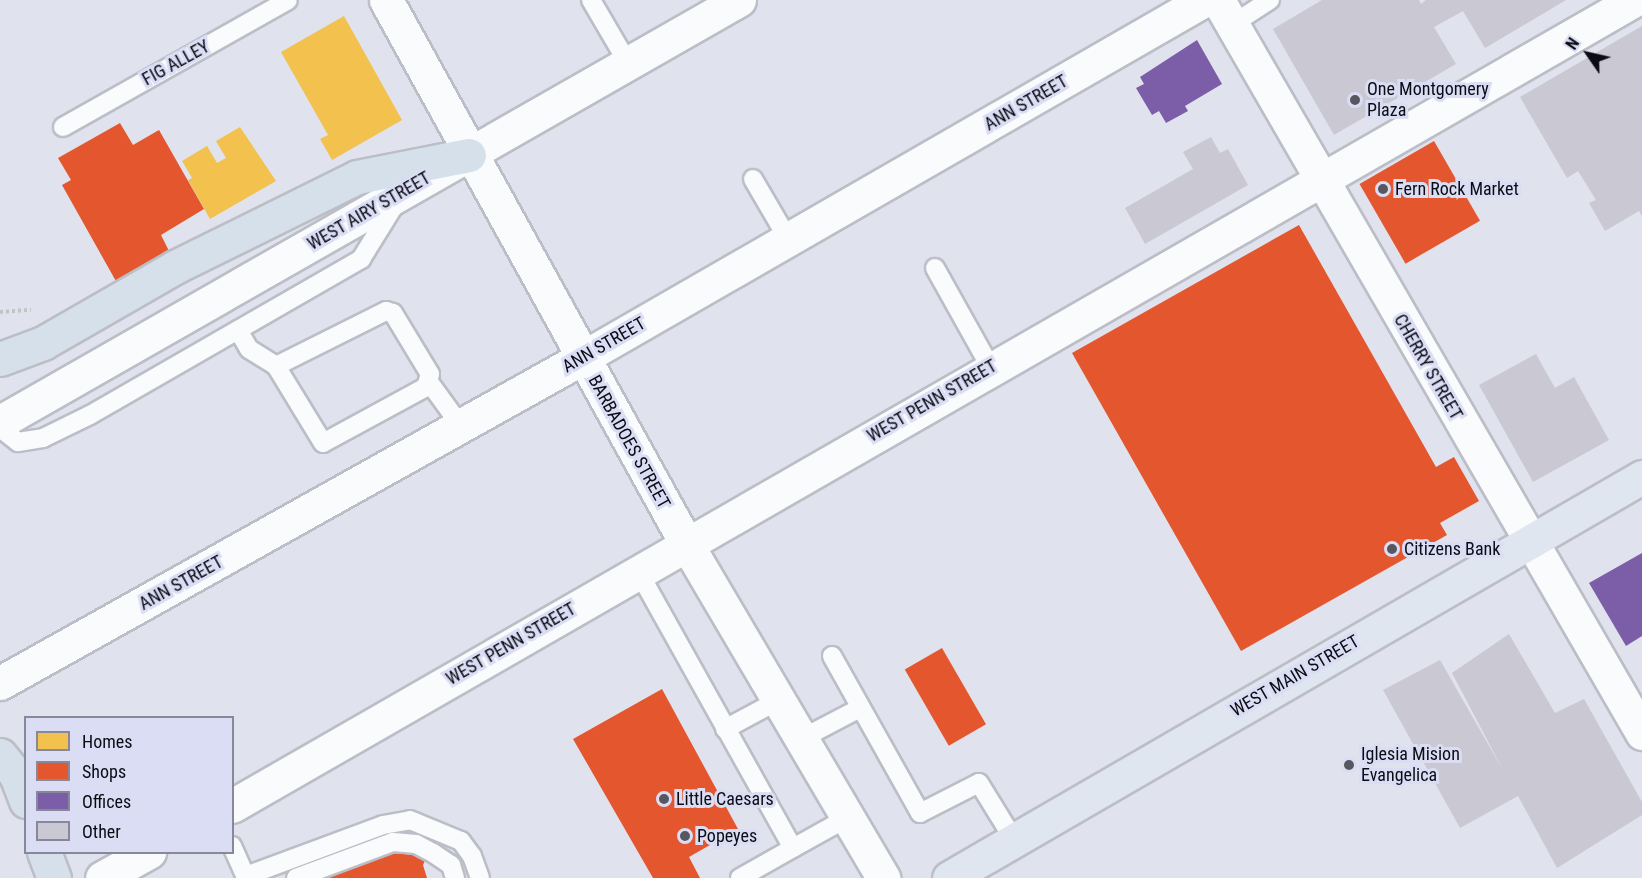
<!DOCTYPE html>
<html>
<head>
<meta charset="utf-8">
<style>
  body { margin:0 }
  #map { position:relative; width:1642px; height:878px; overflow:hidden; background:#e0e2ee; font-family:"Roboto Condensed",sans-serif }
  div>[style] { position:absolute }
  .homes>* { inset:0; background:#f2c14e }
  .shops>* { inset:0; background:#e4572e; transform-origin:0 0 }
  .offices>* { inset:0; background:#7b5ea7 }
  .building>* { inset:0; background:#c9c8d3 }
  .path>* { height:4px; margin-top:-2px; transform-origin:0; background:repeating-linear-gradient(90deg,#c4c4c7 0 3px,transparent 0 6px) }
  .roads { filter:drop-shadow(2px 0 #bcbec7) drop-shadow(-2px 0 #bcbec7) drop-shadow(0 2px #bcbec7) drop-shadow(0 -2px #bcbec7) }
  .service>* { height:18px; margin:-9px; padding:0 9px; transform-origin:9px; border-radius:9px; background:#fafbfc }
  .minor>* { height:33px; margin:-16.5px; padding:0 16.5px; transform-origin:16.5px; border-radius:16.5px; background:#fafbfc }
  .secondary>* { height:33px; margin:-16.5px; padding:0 16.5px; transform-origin:16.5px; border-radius:16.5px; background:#fafbfc }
  .primary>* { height:33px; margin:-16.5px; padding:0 16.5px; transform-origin:16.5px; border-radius:16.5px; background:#e0e6ef }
  .trunk>* { height:33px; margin:-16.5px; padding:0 16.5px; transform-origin:16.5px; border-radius:16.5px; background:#d6e0ea }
  .dots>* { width:16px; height:16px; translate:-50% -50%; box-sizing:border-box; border:3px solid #daddf4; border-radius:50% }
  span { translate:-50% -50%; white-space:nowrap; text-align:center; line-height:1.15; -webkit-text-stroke:6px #daddf4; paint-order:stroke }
  .street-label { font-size:18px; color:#0b0c13 }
  .poi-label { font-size:18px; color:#0b0c13 }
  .left { translate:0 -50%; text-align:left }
  .legend { position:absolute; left:24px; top:716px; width:210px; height:138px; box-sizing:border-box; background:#daddf4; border:2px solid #87899a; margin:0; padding:8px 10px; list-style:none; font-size:18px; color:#0b0c13 }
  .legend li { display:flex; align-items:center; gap:12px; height:30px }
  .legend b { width:30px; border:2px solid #87899a }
  .north { position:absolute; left:1558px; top:24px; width:60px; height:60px; -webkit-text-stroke:4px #daddf4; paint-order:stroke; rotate:304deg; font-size:16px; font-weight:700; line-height:24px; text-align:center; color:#0b0c13 }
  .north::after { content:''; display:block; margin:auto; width:21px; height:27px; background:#0b0c13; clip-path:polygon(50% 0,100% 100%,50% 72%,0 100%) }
</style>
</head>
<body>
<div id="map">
  <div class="homes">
    <i style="clip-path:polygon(344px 16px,402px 120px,332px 160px,320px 139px,328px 135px,281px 52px)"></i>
    <i style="clip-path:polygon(240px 127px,276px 181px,210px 219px,188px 180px,192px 178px,182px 161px,207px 146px,217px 163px,226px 158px,216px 141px)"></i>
  </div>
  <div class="shops">
    <i style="clip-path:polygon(120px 123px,133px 145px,159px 130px,204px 209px,161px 235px,170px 253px,117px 283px,62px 185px,71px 180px,58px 158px)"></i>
    <i style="left:1434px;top:141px;width:92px;height:86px;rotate:60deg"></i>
    <i style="clip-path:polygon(1299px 225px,1436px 467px,1454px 457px,1479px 501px,1440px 523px,1447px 535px,1241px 651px,1072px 353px)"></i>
    <i style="left:942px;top:648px;width:88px;height:43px;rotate:60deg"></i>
    <i style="clip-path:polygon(662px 689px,738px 829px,689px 857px,700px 878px,653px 878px,573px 739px)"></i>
    <i style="clip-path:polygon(411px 847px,428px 854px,423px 865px,427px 878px,318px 878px)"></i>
  </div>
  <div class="offices">
    <i style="clip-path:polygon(1197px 40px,1222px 84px,1185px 106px,1188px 111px,1166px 123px,1159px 111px,1152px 115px,1136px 88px,1144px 84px,1140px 77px)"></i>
    <i style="clip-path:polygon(1642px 553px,1642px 636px,1626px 646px,1589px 583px)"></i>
  </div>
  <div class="building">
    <i style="clip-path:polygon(1322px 0,1419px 0,1421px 4px,1426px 0,1566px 0,1485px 48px,1463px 11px,1434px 27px,1456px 64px,1334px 135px,1273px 29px)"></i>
    <i style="clip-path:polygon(1642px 26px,1642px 216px,1639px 211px,1605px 231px,1589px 203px,1596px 200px,1578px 171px,1567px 178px,1520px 97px)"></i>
    <i style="clip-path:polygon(1211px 137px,1220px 153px,1228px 149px,1248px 185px,1145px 244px,1125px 208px,1193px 169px,1183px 152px)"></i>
    <i style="clip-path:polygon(1536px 354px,1555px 388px,1574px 377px,1609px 440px,1533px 482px,1479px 385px)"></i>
    <i style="clip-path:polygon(1509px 634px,1555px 713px,1584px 699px,1642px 802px,1642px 815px,1557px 868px,1518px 796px,1460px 828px,1383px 690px,1440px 660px,1504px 772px,1452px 673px)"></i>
  </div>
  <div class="path">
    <i style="left:0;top:312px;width:31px;rotate:-4deg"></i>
  </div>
  <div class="roads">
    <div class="service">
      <i style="left:591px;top:0;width:75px;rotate:59.7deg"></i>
      <i style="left:1233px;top:24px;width:44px;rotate:-33deg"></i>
      <i style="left:63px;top:127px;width:258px;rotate:-29.4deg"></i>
      <i style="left:753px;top:179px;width:69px;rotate:59.7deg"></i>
      <i style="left:935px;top:268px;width:115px;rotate:60.8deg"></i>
      <i style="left:238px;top:330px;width:22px;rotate:60deg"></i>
      <i style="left:249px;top:349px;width:32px;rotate:32deg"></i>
      <i style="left:276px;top:366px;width:123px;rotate:-26.6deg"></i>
      <i style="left:386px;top:311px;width:7px;rotate:16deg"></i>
      <i style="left:393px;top:313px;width:71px;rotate:58.8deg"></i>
      <i style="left:430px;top:374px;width:14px;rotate:107deg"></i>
      <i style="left:426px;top:387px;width:117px;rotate:151.5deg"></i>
      <i style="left:323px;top:443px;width:90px;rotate:-121.4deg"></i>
      <i style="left:429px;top:382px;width:54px;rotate:54deg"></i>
      <i style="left:0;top:428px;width:23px;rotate:38deg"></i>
      <i style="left:18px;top:442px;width:25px;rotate:-9deg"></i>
      <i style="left:43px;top:438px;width:52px;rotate:-26.1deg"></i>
      <i style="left:90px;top:415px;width:313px;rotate:-29.9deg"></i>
      <i style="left:361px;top:259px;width:68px;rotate:-58.2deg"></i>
      <i style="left:638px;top:571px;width:317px;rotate:60.8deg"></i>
      <i style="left:793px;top:848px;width:61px;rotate:150.5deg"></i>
      <i style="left:832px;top:656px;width:180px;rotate:60.7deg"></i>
      <i style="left:920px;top:813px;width:66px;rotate:-27deg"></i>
      <i style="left:979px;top:783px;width:67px;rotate:58.4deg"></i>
      <i style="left:725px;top:729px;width:61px;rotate:-28.2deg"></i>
      <i style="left:801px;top:739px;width:67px;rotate:-27.7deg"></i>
      <i style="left:232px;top:846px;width:35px;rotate:66deg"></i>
      <i style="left:793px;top:848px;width:62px;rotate:-29.1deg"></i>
      <i style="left:246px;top:876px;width:146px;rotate:-20.4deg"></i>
      <i style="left:383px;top:825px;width:27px;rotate:-10deg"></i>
      <i style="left:410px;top:820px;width:55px;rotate:22.4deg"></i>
      <i style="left:461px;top:841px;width:19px;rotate:54deg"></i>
      <i style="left:472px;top:856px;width:23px;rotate:70deg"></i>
      <i style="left:296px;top:878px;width:103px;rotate:-20.4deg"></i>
      <i style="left:393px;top:842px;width:23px;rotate:5deg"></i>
      <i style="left:416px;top:844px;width:19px;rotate:28deg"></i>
      <i style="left:433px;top:853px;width:22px;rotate:34deg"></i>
      <i style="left:451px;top:865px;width:14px;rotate:73deg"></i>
    </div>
    <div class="minor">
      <i style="left:386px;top:0;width:620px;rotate:61.08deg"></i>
      <i style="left:686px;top:543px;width:389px;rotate:59.5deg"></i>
      <i style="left:1218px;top:0;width:847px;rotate:59.95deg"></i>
      <i style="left:0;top:683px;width:667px;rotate:-29.18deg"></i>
      <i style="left:582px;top:358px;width:718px;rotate:-29.92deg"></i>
      <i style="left:232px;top:806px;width:1617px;rotate:-29.89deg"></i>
      <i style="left:102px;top:878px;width:54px;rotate:-29deg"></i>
    </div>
    <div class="secondary">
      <i style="left:0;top:422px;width:851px;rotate:-29.73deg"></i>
    </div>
    <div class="primary">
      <i style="left:949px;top:878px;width:801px;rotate:-30.06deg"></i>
    </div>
    <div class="trunk">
      <i style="left:0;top:359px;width:46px;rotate:-20.4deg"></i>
      <i style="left:43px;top:343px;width:152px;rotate:-29.9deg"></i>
      <i style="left:175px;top:267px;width:203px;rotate:-26.3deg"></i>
      <i style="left:357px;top:177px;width:114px;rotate:-11.1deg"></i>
      <i style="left:0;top:755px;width:26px;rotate:51deg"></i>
      <i style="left:16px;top:775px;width:28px;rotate:69deg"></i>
      <i style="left:44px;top:852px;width:28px;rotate:69deg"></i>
    </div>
  </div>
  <div class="dots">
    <i style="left:1355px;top:100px;background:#565760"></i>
    <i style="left:1383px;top:189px;background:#565760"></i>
    <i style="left:1392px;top:549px;background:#565760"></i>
    <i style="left:1349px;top:765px;background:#565760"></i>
    <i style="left:664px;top:799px;background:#565760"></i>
    <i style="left:685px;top:836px;background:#565760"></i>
  </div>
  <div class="street-label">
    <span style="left:176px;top:63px;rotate:-29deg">FIG ALLEY</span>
    <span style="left:1026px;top:103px;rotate:-30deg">ANN STREET</span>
    <span style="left:369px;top:211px;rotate:-30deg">WEST AIRY STREET</span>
    <span style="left:604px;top:345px;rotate:-30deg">ANN STREET</span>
    <span style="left:1428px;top:367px;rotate:60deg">CHERRY STREET</span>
    <span style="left:932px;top:401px;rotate:-30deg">WEST PENN STREET</span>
    <span style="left:629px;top:442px;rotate:61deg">BARBADOES STREET</span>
    <span style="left:181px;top:583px;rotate:-29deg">ANN STREET</span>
    <span style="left:511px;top:644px;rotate:-30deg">WEST PENN STREET</span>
    <span style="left:1295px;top:676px;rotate:-30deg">WEST MAIN STREET</span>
  </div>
  <div class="poi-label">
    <span class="left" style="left:1367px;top:100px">One Montgomery<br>Plaza</span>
    <span class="left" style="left:1395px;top:189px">Fern Rock Market</span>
    <span class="left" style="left:1404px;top:549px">Citizens Bank</span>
    <span class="left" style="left:1361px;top:765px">Iglesia Mision<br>Evangelica</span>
    <span class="left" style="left:676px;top:799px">Little Caesars</span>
    <span class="left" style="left:697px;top:836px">Popeyes</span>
  </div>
  <ul class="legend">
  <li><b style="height:16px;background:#f2c14e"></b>Homes</li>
  <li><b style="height:16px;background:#e4572e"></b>Shops</li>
  <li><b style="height:16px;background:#7b5ea7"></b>Offices</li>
  <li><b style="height:16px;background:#c9c8d3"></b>Other</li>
  </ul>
  <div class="north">N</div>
</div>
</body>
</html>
